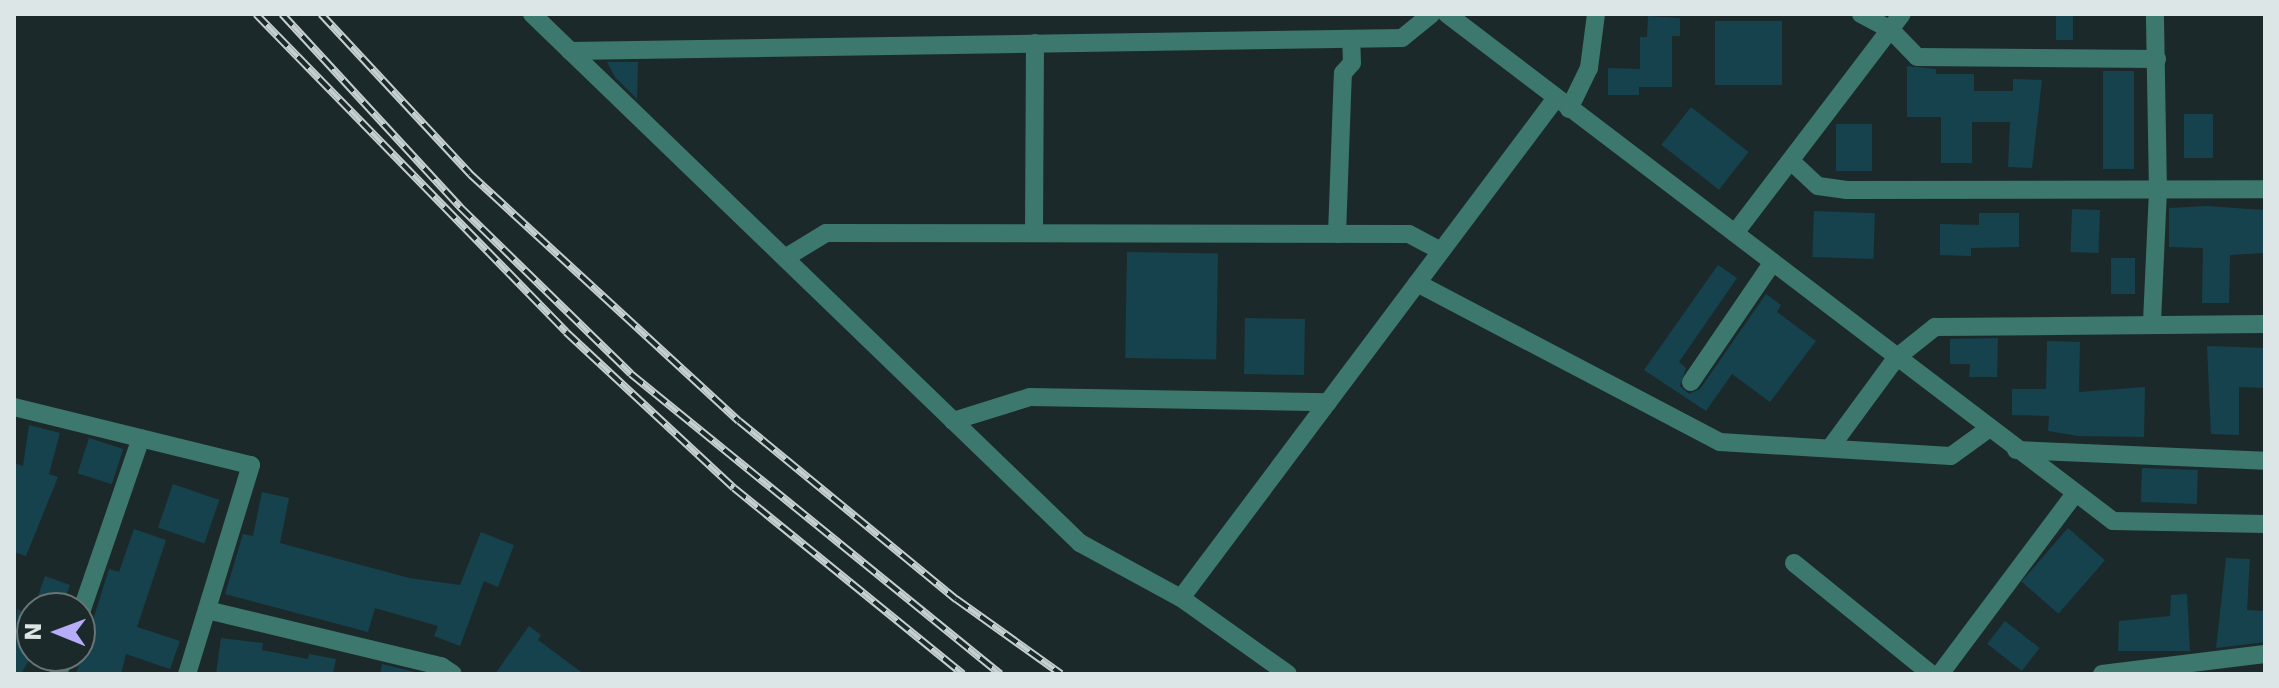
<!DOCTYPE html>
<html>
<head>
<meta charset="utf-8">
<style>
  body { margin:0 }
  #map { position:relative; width:2279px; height:688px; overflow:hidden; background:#1c292a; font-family:"DejaVu Sans",sans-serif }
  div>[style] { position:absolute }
  .building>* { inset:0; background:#16424d; transform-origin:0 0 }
  .minor>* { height:18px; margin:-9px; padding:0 9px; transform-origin:9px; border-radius:9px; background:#3c786d }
  .rail>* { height:8px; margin-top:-4px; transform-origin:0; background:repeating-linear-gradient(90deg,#1c292a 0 15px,#c5cfcf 0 30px); box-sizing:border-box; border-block:2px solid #c5cfcf }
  span { translate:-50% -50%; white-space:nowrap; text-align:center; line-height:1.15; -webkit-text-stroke:6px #1c292a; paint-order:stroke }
  .frame { position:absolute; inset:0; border:16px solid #dde6e6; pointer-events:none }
  .north { position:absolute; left:16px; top:592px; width:80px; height:80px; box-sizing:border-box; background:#1c292a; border:2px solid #697575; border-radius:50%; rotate:271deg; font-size:22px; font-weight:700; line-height:32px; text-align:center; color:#dde6e6 }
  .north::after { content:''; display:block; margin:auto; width:28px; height:36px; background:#b6acf8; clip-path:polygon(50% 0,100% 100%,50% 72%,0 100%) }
</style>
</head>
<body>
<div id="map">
  <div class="building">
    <i style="left:2056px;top:14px;width:17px;height:26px"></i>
    <i style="clip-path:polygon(1648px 16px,1680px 18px,1680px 36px,1672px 36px,1672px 87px,1639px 87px,1639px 95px,1608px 95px,1608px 68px,1640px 69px,1640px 37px,1647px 37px)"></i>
    <i style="left:1715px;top:21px;width:67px;height:64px"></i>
    <i style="clip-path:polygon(607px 62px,638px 62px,637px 99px,615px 77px)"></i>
    <i style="clip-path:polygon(1907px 66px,1936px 69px,1936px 74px,1974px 74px,1974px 91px,2013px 91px,2013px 79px,2042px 80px,2032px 168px,2008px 167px,2010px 122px,1972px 122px,1972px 163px,1941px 163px,1941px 117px,1907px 117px)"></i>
    <i style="left:2103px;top:71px;width:31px;height:98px"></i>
    <i style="left:1691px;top:107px;width:73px;height:48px;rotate:38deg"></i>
    <i style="left:2184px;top:114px;width:29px;height:44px"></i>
    <i style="left:1836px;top:124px;width:36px;height:47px"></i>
    <i style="clip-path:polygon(2207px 206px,2264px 210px,2264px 253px,2230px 255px,2229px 303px,2202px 303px,2203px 248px,2169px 247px,2169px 208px)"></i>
    <i style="left:2072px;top:209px;width:28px;height:43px;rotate:2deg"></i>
    <i style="left:1814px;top:211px;width:61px;height:46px;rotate:2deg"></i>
    <i style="clip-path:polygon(1979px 213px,2019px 213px,2019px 247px,1971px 248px,1971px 256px,1940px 255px,1940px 224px,1979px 225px)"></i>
    <i style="left:1127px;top:252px;width:91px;height:106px;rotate:1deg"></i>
    <i style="left:2111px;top:258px;width:24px;height:36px"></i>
    <i style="clip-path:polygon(1718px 265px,1737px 278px,1679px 362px,1686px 368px,1680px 386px,1689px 394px,1700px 389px,1766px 294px,1781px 305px,1777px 312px,1816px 341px,1770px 402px,1732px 374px,1706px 411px,1644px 370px)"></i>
    <i style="left:1245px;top:318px;width:60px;height:56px;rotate:1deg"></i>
    <i style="clip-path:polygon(1998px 338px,1997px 377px,1969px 377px,1970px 364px,1950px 364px,1950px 339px)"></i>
    <i style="clip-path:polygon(2047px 341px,2080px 342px,2079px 392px,2145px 387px,2144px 437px,2078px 436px,2048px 431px,2049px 416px,2012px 415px,2012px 389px,2046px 389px)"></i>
    <i style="clip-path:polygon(2207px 346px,2265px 348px,2265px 388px,2239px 387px,2239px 435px,2211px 434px)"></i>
    <i style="clip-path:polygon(29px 425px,60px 433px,49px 474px,58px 477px,26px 556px,14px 552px,14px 463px,23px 466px)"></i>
    <i style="left:89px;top:438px;width:36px;height:37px;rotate:18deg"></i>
    <i style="left:2142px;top:468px;width:56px;height:34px;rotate:2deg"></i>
    <i style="left:173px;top:484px;width:49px;height:46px;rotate:19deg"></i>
    <i style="clip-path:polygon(262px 492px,289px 498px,280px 543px,409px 578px,460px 585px,481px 532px,514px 545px,498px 587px,484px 581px,460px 646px,434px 636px,438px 626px,375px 608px,368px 632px,225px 594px,243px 534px,253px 536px)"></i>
    <i style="left:2068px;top:528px;width:49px;height:71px;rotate:41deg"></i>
    <i style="clip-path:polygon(134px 529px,166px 540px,137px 627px,180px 641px,170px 669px,126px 654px,121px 674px,76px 674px,109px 569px,119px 572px)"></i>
    <i style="clip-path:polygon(2226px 558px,2250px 559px,2247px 610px,2265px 611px,2265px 642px,2216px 648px)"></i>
    <i style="clip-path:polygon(45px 576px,70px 585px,62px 608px,34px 608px)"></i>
    <i style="clip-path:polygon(2187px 594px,2190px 651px,2118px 651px,2119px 621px,2170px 616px,2171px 595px)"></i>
    <i style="clip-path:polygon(17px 609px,32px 615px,32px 655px,21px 674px,14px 674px)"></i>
    <i style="left:2005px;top:621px;width:44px;height:29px;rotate:38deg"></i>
    <i style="clip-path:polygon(529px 626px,541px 635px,538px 640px,584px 674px,495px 674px)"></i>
    <i style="clip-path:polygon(221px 638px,263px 643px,262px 650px,308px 659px,309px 654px,336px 659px,333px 674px,216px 674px)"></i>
    <i style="clip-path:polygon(382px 664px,423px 674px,380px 674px)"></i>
  </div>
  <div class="minor">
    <i style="left:532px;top:14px;width:762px;rotate:43.99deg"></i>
    <i style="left:1080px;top:543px;width:115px;rotate:28.6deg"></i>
    <i style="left:1181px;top:598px;width:131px;rotate:35.4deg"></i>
    <i style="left:1447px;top:14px;width:837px;rotate:37.28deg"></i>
    <i style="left:2113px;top:521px;width:152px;rotate:1.1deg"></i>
    <i style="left:1861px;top:14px;width:34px;rotate:28deg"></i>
    <i style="left:1891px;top:30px;width:37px;rotate:46deg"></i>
    <i style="left:1917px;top:57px;width:240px;rotate:0.5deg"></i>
    <i style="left:570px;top:51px;width:832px;rotate:-0.9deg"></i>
    <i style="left:1402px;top:38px;width:38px;rotate:-39deg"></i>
    <i style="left:1569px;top:109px;width:46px;rotate:-64deg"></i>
    <i style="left:1589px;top:68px;width:54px;rotate:-82.6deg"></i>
    <i style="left:1792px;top:162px;width:35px;rotate:43deg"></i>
    <i style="left:1818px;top:186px;width:29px;rotate:8deg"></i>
    <i style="left:1847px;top:190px;width:418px;rotate:-0.1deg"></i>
    <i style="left:1034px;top:233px;width:190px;rotate:-89.7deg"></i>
    <i style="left:1735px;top:233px;width:275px;rotate:-52.7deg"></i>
    <i style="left:1337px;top:234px;width:161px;rotate:-87.9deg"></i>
    <i style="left:1343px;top:73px;width:13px;rotate:-48deg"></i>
    <i style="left:1352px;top:63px;width:24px;rotate:-92deg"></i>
    <i style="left:785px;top:258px;width:48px;rotate:-31.4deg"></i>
    <i style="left:826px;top:233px;width:583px;rotate:0.1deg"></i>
    <i style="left:1409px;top:234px;width:36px;rotate:28deg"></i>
    <i style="left:1417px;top:283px;width:342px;rotate:27.7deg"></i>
    <i style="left:1720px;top:442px;width:231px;rotate:3.5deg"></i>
    <i style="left:1951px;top:456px;width:46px;rotate:-36.1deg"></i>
    <i style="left:2152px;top:322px;width:130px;rotate:-87.4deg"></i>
    <i style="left:2158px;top:192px;width:178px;rotate:-91deg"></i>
    <i style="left:1691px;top:382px;width:145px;rotate:-55.7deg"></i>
    <i style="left:14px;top:407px;width:244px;rotate:13.8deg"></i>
    <i style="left:251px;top:465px;width:219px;rotate:107deg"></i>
    <i style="left:953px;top:421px;width:81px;rotate:-17.3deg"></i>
    <i style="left:1030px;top:397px;width:298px;rotate:1deg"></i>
    <i style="left:1830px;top:448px;width:112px;rotate:-53.7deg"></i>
    <i style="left:1896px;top:358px;width:50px;rotate:-38.5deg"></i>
    <i style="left:1935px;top:327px;width:330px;rotate:-0.5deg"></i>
    <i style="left:2016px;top:450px;width:249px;rotate:2.5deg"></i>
    <i style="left:1794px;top:563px;width:176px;rotate:39deg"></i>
    <i style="left:1181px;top:598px;width:625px;rotate:-53.13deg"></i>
    <i style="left:207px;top:610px;width:241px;rotate:13.5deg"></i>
    <i style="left:441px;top:666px;width:14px;rotate:34deg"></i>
    <i style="left:80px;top:615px;width:187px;rotate:-71deg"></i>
    <i style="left:58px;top:674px;width:19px;rotate:-69deg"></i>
    <i style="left:1940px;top:674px;width:224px;rotate:-53.2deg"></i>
    <i style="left:2102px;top:674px;width:164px;rotate:-7deg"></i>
  </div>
  <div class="rail">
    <i style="left:256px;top:14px;width:444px;rotate:45.7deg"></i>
    <i style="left:566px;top:332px;width:229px;rotate:42.9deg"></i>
    <i style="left:734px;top:488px;width:295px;rotate:39.1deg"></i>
    <i style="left:282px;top:14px;width:263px;rotate:47.3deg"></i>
    <i style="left:460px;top:207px;width:239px;rotate:44.3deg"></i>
    <i style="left:631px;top:374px;width:476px;rotate:39.1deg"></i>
    <i style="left:321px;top:14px;width:219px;rotate:47deg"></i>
    <i style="left:470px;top:174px;width:365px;rotate:42.6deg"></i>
    <i style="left:739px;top:421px;width:281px;rotate:39.4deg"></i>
    <i style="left:956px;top:599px;width:129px;rotate:35.5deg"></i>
  </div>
  <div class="frame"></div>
  <div class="north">N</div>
</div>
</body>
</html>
